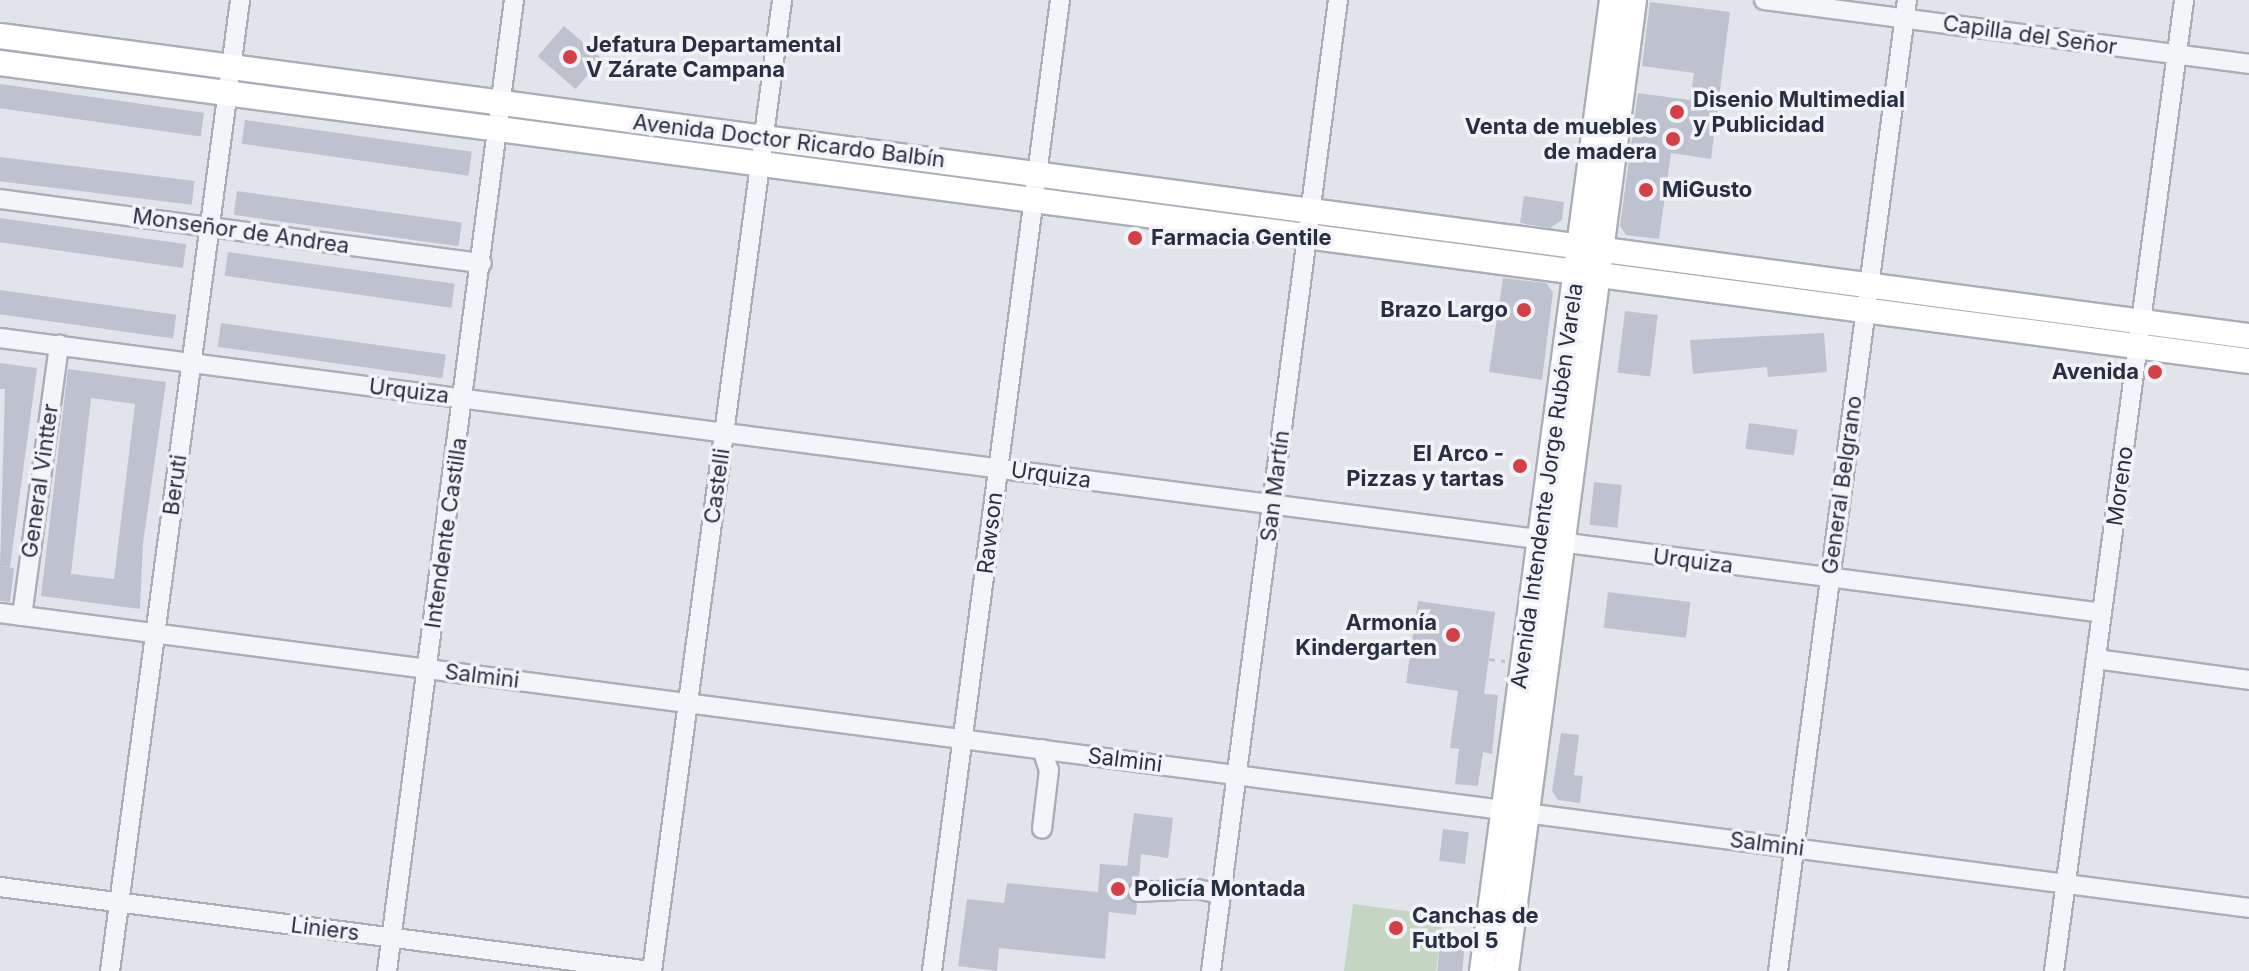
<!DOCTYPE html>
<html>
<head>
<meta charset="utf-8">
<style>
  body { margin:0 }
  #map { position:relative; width:2249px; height:971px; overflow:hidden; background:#e1e4ea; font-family:Inter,sans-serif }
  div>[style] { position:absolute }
  .green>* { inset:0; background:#c4d5c2 }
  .building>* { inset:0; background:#bec2ce; transform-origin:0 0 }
  .path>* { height:3px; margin-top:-1.5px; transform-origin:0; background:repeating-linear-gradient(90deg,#bfc2c9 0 6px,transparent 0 12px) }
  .roads { filter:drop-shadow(2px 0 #aaaeb8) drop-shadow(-2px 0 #aaaeb8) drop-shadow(0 2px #aaaeb8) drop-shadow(0 -2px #aaaeb8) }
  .street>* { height:18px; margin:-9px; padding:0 9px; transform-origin:9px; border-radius:9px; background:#f4f5f8 }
  .secondary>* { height:24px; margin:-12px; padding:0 12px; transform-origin:12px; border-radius:12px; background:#fff }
  .dots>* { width:22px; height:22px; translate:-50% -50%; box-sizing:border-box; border:4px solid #f1f3f8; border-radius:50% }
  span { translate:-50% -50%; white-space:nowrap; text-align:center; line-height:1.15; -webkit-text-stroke:7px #f1f3f8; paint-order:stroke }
  .street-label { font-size:22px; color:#282f43 }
  .poi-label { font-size:22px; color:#282f43; font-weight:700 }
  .left { translate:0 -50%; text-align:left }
  .right { translate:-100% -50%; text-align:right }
</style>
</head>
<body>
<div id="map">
  <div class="green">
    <i style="clip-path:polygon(0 45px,216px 74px,217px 78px,0 54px)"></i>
    <i style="clip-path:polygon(251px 81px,488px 111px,489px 115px,250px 87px)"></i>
    <i style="clip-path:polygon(514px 116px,751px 147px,752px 150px,750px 153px)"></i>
    <i style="clip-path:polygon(778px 151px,1015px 182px,1016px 185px,777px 157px)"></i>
    <i style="clip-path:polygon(1051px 188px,1288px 218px,1289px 222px,1288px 225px)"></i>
    <i style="clip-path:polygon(1353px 904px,1443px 916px,1436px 971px,1344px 971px)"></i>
  </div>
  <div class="building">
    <i style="clip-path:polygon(1650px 2px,1730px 12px,1711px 159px,1671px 153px,1659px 239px,1626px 235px,1620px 226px,1638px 93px,1690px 100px,1694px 73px,1642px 66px)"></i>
    <i style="left:564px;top:26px;width:50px;height:40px;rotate:41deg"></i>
    <i style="left:0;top:84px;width:206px;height:24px;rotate:8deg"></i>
    <i style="left:245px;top:120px;width:229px;height:24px;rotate:8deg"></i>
    <i style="left:0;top:157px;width:196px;height:24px;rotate:7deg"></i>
    <i style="left:237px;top:191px;width:227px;height:24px;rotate:8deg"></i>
    <i style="clip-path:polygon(1524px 196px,1564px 202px,1562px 220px,1550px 228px,1520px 223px)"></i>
    <i style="left:0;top:218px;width:188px;height:24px;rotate:8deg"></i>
    <i style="left:228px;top:252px;width:229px;height:24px;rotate:8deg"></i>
    <i style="clip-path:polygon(1503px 278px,1546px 283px,1553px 292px,1542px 380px,1489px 372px)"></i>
    <i style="left:0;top:290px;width:178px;height:24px;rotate:8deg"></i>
    <i style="left:1625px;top:311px;width:33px;height:62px;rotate:7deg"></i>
    <i style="left:221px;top:323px;width:227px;height:24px;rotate:8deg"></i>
    <i style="clip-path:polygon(1824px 333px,1827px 372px,1768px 377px,1767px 367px,1693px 374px,1690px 340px)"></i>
    <i style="clip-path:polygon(0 363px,37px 368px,10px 567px,0 566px,5px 389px,0 389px)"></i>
    <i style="clip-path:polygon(evenodd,68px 369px,166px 382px,143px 543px,140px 609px,41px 596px,68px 369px,91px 398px,135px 404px,114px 579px,71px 574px,91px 398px)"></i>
    <i style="left:1749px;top:423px;width:49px;height:26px;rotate:8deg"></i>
    <i style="left:1594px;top:482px;width:28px;height:43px;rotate:6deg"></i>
    <i style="clip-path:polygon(0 566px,14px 568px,10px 602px,0 601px)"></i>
    <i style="left:1608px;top:592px;width:83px;height:36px;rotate:7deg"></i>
    <i style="clip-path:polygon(1418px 601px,1495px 612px,1484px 694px,1498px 695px,1492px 754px,1483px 752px,1478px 786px,1455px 784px,1459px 749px,1450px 748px,1458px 691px,1406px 683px)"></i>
    <i style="clip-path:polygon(1561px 733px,1579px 735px,1574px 775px,1583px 776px,1580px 803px,1558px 800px,1552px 791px)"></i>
    <i style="clip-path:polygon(1134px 813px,1173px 818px,1168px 858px,1141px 854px,1139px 880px,1126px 892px,1137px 904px,1136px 915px,1109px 912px,1105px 959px,999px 948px,997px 971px,958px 966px,967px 899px,1004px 903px,1007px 883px,1098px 892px,1100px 864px,1127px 866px)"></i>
    <i style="left:1443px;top:829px;width:26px;height:32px;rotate:7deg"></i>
    <i style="left:1440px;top:940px;width:25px;height:31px;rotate:5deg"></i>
  </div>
  <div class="path">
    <i style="left:1489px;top:659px;width:16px;rotate:7deg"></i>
  </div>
  <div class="roads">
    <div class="street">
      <i style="left:1764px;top:0;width:489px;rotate:7.5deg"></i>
      <i style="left:0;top:199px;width:486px;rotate:7.6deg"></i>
      <i style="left:0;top:338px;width:2120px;rotate:7.45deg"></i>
      <i style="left:0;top:613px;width:2268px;rotate:7.47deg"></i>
      <i style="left:22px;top:616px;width:274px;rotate:-82.2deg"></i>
      <i style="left:2096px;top:659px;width:154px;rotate:7.8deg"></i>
      <i style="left:1042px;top:749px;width:22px;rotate:72deg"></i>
      <i style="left:1049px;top:770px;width:59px;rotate:96.8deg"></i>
      <i style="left:0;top:887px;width:655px;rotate:7.36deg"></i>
      <i style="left:1138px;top:892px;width:59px;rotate:-2.9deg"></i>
      <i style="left:1197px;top:889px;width:25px;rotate:12deg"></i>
      <i style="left:110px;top:971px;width:980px;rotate:-82.37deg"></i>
      <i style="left:387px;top:971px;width:979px;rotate:-82.55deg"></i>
      <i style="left:652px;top:971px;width:980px;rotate:-82.37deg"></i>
      <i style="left:932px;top:971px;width:979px;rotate:-82.49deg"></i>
      <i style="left:1211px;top:971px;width:979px;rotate:-82.55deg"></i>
      <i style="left:1778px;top:971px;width:980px;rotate:-82.43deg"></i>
      <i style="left:2054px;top:971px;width:980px;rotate:-82.37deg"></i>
    </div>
    <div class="secondary">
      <i style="left:0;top:36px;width:2269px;rotate:7.6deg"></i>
      <i style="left:0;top:63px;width:2269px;rotate:7.55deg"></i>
      <i style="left:1482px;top:971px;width:980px;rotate:-82.37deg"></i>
      <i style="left:1506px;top:971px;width:979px;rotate:-82.49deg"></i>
    </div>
  </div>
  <div class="dots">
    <i style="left:570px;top:57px;background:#d54046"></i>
    <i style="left:1677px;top:112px;background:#d54046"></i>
    <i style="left:1673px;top:139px;background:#d54046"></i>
    <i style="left:1646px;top:190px;background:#d54046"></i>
    <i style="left:1135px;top:238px;background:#d54046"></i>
    <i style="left:1524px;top:310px;background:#d54046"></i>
    <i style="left:2155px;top:372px;background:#d54046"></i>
    <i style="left:1520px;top:466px;background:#d54046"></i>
    <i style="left:1453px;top:635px;background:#d54046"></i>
    <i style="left:1118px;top:889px;background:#d54046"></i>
    <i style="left:1396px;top:928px;background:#d54046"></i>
  </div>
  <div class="street-label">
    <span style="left:2030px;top:35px;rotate:8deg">Capilla del Señor</span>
    <span style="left:789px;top:141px;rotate:7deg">Avenida Doctor Ricardo Balbín</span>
    <span style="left:241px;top:231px;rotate:8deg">Monseñor de Andrea</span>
    <span style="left:409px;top:391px;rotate:7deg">Urquiza</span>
    <span style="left:1051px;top:475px;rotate:8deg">Urquiza</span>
    <span style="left:40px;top:481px;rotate:-82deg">General Vintter</span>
    <span style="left:175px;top:485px;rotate:-82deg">Beruti</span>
    <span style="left:1842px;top:485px;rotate:-82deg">General Belgrano</span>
    <span style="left:717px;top:486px;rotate:-82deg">Castelli</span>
    <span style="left:1275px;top:486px;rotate:-83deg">San Martín</span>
    <span style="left:1547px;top:486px;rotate:-82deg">Avenida Intendente Jorge Rubén Varela</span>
    <span style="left:2120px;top:486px;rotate:-82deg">Moreno</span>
    <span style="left:446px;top:533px;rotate:-82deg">Intendente Castilla</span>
    <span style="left:990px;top:533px;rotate:-83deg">Rawson</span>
    <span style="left:1693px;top:561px;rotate:7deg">Urquiza</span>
    <span style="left:482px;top:676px;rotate:7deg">Salmini</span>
    <span style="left:1125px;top:760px;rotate:7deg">Salmini</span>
    <span style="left:1767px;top:844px;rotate:7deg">Salmini</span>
    <span style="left:325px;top:929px;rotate:7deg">Liniers</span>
  </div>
  <div class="poi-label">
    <span class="left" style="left:586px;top:57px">Jefatura Departamental<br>V Zárate Campana</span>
    <span class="left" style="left:1693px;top:112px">Disenio Multimedial<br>y Publicidad</span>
    <span class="right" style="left:1657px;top:139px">Venta de muebles<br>de madera</span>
    <span class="left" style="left:1662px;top:190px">MiGusto</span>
    <span class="left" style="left:1151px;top:238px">Farmacia Gentile</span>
    <span class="right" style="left:1508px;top:310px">Brazo Largo</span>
    <span class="right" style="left:2139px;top:372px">Avenida</span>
    <span class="right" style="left:1504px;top:466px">El Arco -<br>Pizzas y tartas</span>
    <span class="right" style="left:1437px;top:635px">Armonía<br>Kindergarten</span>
    <span class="left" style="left:1134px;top:889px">Policía Montada</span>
    <span class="left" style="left:1412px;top:928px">Canchas de<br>Futbol 5</span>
  </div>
</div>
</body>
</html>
